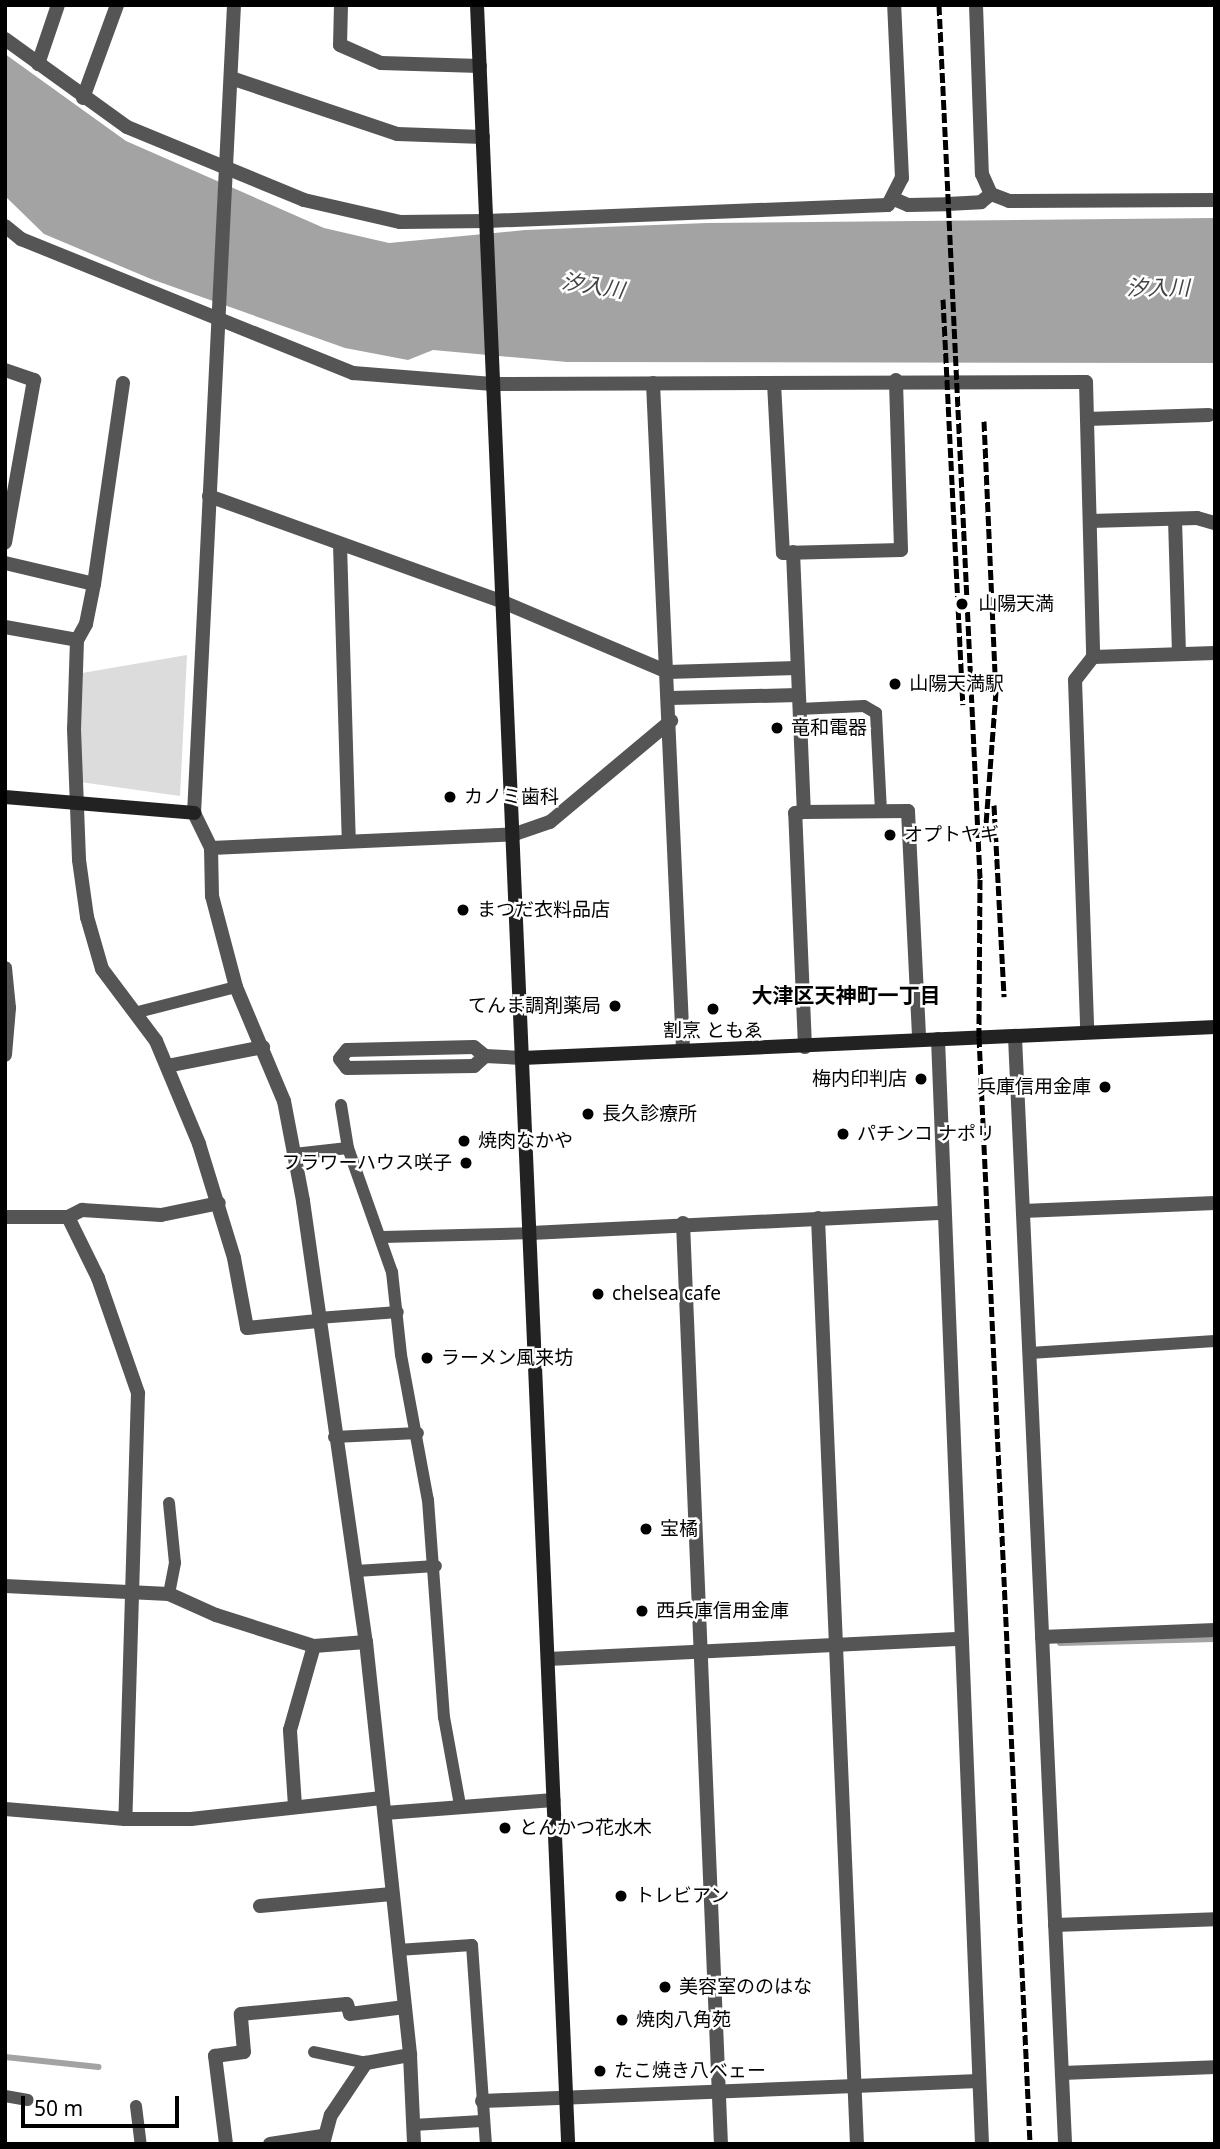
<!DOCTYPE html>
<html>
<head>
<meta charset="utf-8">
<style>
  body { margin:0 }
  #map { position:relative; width:1220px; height:2149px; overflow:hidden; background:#fff; font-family:"Noto Sans","Noto Sans JP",sans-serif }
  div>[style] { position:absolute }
  .green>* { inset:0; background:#dcdcdc }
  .water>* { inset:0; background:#a3a3a3 }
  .stream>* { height:6px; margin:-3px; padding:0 3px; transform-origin:3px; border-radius:3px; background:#a3a3a3 }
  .lane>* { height:12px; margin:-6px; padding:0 6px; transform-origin:6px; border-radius:6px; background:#555 }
  .street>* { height:14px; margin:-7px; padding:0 7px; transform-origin:7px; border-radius:7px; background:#555 }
  .secondary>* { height:14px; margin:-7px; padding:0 7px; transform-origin:7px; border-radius:7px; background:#222 }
  .rail>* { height:5px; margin-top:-2.5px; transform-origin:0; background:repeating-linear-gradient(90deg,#000 0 10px,transparent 0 13.5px) }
  .dots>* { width:19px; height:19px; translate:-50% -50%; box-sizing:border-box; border:4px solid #fff; border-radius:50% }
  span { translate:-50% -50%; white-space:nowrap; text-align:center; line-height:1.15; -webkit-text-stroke:5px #fff; paint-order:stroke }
  .poi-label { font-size:19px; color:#000 }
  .left { translate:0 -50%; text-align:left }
  .right { translate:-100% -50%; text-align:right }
  .water-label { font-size:21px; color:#444; font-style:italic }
  .neighbourhood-label { font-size:21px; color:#000; font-weight:700 }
  .frame { position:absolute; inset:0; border:7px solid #000; pointer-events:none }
  .scale { position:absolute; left:21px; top:2096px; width:158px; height:32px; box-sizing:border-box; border:4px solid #000; border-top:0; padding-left:9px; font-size:21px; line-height:24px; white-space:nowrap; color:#000; -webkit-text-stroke:5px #fff; paint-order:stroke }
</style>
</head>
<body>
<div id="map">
  <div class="green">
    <i style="clip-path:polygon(187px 655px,180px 796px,80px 782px,82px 673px)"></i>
  </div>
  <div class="water">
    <i style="clip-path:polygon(5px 54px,126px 141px,324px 228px,389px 243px,525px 230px,707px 223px,1215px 218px,1215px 363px,567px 362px,433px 350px,408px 360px,345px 348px,151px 279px,44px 234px,5px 196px)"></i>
  </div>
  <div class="stream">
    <i style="left:1060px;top:1643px;width:155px;rotate:-1.5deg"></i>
    <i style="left:5px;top:2057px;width:94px;rotate:6.1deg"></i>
  </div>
  <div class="lane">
    <i style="left:799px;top:709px;width:65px;rotate:-2.6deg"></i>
    <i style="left:864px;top:706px;width:14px;rotate:30deg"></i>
    <i style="left:876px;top:713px;width:98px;rotate:87.1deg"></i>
    <i style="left:138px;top:1012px;width:101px;rotate:-14.3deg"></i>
    <i style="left:341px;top:1105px;width:44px;rotate:80.8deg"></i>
    <i style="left:348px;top:1148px;width:132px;rotate:70.5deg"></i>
    <i style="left:392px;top:1272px;width:83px;rotate:83.8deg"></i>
    <i style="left:401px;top:1355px;width:147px;rotate:79.5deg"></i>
    <i style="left:428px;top:1500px;width:218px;rotate:85.8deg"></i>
    <i style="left:444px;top:1717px;width:89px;rotate:79.7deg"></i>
    <i style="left:294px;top:1154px;width:54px;rotate:-6.3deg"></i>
    <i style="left:383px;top:1237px;width:148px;rotate:-1.5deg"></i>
    <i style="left:318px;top:1318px;width:80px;rotate:-4.3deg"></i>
    <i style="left:1030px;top:1353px;width:185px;rotate:-3.7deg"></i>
    <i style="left:334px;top:1437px;width:84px;rotate:-2.7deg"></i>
    <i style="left:169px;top:1503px;width:60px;rotate:84.3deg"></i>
    <i style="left:175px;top:1563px;width:32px;rotate:101deg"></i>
    <i style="left:356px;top:1571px;width:80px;rotate:-3.6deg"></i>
    <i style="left:398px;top:1950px;width:74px;rotate:-3.9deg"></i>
    <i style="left:472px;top:1945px;width:199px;rotate:86deg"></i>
    <i style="left:314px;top:2052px;width:53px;rotate:11.9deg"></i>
    <i style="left:5px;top:2096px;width:23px;rotate:10deg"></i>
    <i style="left:136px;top:2106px;width:38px;rotate:83deg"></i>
    <i style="left:413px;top:2125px;width:69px;rotate:-3.3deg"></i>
  </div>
  <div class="street">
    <i style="left:234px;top:5px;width:809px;rotate:92.83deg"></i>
    <i style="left:194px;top:813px;width:39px;rotate:64deg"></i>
    <i style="left:211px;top:848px;width:48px;rotate:88.8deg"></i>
    <i style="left:212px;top:896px;width:94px;rotate:75.2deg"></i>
    <i style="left:236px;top:987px;width:124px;rotate:67.2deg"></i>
    <i style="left:284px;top:1101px;width:102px;rotate:79.2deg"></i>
    <i style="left:303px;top:1201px;width:445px;rotate:81.9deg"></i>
    <i style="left:366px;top:1642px;width:415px;rotate:83.9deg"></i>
    <i style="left:410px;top:2055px;width:89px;rotate:87.4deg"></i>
    <i style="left:341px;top:5px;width:40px;rotate:91.4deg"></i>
    <i style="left:340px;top:45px;width:45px;rotate:23.7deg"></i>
    <i style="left:381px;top:63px;width:99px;rotate:1.7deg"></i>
    <i style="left:976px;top:5px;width:169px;rotate:88deg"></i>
    <i style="left:982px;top:174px;width:22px;rotate:66deg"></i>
    <i style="left:991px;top:194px;width:19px;rotate:21deg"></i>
    <i style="left:1009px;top:201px;width:206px;rotate:-0.3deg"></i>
    <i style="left:5px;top:39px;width:150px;rotate:35.8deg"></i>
    <i style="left:127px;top:127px;width:191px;rotate:22.4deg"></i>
    <i style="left:304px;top:200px;width:98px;rotate:12.9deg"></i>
    <i style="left:400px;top:222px;width:87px;rotate:-0.7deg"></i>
    <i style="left:487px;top:221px;width:401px;rotate:-2.3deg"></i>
    <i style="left:888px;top:205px;width:30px;rotate:-63deg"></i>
    <i style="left:902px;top:178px;width:173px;rotate:-92.6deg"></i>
    <i style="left:38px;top:64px;width:62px;rotate:-71.3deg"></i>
    <i style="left:231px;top:78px;width:175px;rotate:18.6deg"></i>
    <i style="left:397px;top:134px;width:86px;rotate:2deg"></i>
    <i style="left:83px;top:98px;width:99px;rotate:-69.9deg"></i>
    <i style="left:894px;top:199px;width:15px;rotate:23deg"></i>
    <i style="left:908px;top:205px;width:39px;rotate:-1deg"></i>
    <i style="left:947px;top:204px;width:34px;rotate:-3deg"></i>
    <i style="left:981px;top:202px;width:13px;rotate:-39deg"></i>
    <i style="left:5px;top:226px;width:21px;rotate:39deg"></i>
    <i style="left:21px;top:239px;width:358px;rotate:22deg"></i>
    <i style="left:353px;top:373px;width:140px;rotate:4.5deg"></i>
    <i style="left:493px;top:384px;width:593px;rotate:-0.19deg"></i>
    <i style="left:1086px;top:382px;width:275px;rotate:88.5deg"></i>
    <i style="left:1093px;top:657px;width:29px;rotate:128deg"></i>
    <i style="left:1075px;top:680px;width:352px;rotate:88deg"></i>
    <i style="left:5px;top:370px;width:31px;rotate:19deg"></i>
    <i style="left:34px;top:380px;width:165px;rotate:100.1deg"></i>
    <i style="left:123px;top:383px;width:203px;rotate:98.2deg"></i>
    <i style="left:94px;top:584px;width:41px;rotate:101.3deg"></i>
    <i style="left:86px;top:624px;width:18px;rotate:119deg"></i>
    <i style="left:77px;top:640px;width:89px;rotate:91.9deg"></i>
    <i style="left:74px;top:729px;width:131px;rotate:87.8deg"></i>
    <i style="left:79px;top:860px;width:58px;rotate:82deg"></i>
    <i style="left:87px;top:917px;width:54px;rotate:73.9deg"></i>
    <i style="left:102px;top:969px;width:90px;rotate:53.1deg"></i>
    <i style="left:156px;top:1041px;width:112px;rotate:67.3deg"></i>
    <i style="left:199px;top:1144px;width:119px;rotate:72.9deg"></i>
    <i style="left:234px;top:1258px;width:71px;rotate:79.5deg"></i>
    <i style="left:247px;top:1328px;width:71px;rotate:-5.6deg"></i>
    <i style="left:653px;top:383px;width:668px;rotate:87.42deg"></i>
    <i style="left:774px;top:383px;width:170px;rotate:87deg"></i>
    <i style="left:783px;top:553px;width:118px;rotate:-1.5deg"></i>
    <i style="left:901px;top:550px;width:170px;rotate:-91.7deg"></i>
    <i style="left:1087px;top:419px;width:122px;rotate:-1.9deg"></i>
    <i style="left:209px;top:496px;width:313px;rotate:19.8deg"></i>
    <i style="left:503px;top:602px;width:179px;rotate:23deg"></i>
    <i style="left:668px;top:672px;width:129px;rotate:-1.8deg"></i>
    <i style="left:1175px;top:519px;width:135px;rotate:88.3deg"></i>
    <i style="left:1090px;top:521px;width:107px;rotate:-1.6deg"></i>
    <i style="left:1197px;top:518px;width:19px;rotate:16deg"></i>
    <i style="left:340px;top:544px;width:296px;rotate:88.3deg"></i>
    <i style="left:793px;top:552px;width:260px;rotate:87.6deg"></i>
    <i style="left:5px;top:563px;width:91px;rotate:13.3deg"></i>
    <i style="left:5px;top:627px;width:73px;rotate:10.2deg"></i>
    <i style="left:1093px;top:657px;width:122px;rotate:-1.9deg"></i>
    <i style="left:670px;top:698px;width:128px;rotate:-1.3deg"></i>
    <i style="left:211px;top:848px;width:304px;rotate:-2.6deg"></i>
    <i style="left:515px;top:834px;width:37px;rotate:-19deg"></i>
    <i style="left:550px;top:822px;width:158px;rotate:-39.9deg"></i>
    <i style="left:5px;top:968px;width:40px;rotate:84.3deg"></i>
    <i style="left:9px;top:1008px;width:47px;rotate:94.9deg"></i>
    <i style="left:1015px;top:1037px;width:1108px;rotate:87.41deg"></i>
    <i style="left:938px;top:1039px;width:1106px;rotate:87.72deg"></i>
    <i style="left:805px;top:1047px;width:234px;rotate:-92.4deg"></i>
    <i style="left:795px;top:813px;width:9px;rotate:-6deg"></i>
    <i style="left:804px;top:812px;width:104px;rotate:-0.6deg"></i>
    <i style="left:908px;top:811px;width:229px;rotate:87.2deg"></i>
    <i style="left:485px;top:1056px;width:14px;rotate:-141deg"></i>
    <i style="left:474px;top:1047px;width:127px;rotate:178.6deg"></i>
    <i style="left:347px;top:1050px;width:11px;rotate:128deg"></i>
    <i style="left:340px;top:1059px;width:11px;rotate:52deg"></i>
    <i style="left:347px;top:1068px;width:127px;rotate:-0.9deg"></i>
    <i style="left:474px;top:1066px;width:15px;rotate:-42deg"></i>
    <i style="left:485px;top:1056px;width:37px;rotate:3deg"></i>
    <i style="left:167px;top:1066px;width:98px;rotate:-11.2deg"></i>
    <i style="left:1023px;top:1211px;width:192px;rotate:-2.4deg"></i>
    <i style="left:5px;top:1217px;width:63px"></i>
    <i style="left:68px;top:1217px;width:68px;rotate:63.8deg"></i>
    <i style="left:98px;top:1278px;width:122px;rotate:70.8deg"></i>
    <i style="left:138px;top:1393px;width:426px;rotate:91.7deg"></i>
    <i style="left:68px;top:1217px;width:16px;rotate:-27deg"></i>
    <i style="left:82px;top:1210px;width:79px;rotate:3.6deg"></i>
    <i style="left:161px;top:1215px;width:59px;rotate:-11.7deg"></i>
    <i style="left:818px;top:1218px;width:927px;rotate:87.59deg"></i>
    <i style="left:683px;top:1223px;width:922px;rotate:87.64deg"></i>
    <i style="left:531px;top:1233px;width:413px;rotate:-2.8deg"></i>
    <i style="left:5px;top:1586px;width:164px;rotate:2.8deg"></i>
    <i style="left:169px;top:1594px;width:51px;rotate:24.1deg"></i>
    <i style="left:216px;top:1615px;width:103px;rotate:17.6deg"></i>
    <i style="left:314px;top:1646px;width:52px;rotate:-4.4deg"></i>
    <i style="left:1042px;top:1637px;width:173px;rotate:-2.3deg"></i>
    <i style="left:548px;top:1659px;width:414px;rotate:-2.8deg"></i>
    <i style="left:295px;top:1806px;width:76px;rotate:-93.8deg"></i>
    <i style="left:290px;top:1730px;width:87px;rotate:-74.1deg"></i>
    <i style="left:5px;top:1809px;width:120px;rotate:4.8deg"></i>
    <i style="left:125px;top:1819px;width:66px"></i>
    <i style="left:191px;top:1819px;width:192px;rotate:-6.3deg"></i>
    <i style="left:385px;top:1813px;width:169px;rotate:-4.4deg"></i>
    <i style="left:260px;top:1906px;width:132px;rotate:-5.2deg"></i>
    <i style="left:1055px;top:1925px;width:160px;rotate:-2.1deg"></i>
    <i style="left:1062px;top:2073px;width:153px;rotate:-2.2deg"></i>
    <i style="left:482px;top:2101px;width:497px;rotate:-2.3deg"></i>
    <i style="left:226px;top:2144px;width:89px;rotate:-97.1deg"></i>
    <i style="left:215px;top:2056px;width:29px;rotate:-8deg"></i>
    <i style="left:244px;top:2052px;width:38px;rotate:-95deg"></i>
    <i style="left:241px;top:2014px;width:106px;rotate:-5.4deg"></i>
    <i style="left:347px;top:2004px;width:10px;rotate:73deg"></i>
    <i style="left:350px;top:2014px;width:55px;rotate:-7.3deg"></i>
    <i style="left:270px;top:2144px;width:53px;rotate:-8.7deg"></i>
    <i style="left:323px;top:2144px;width:30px;rotate:-75deg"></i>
    <i style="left:331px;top:2115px;width:63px;rotate:-56.1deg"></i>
    <i style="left:366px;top:2063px;width:45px;rotate:-10.3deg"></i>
  </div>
  <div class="secondary">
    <i style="left:477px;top:5px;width:2141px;rotate:87.56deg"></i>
    <i style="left:5px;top:797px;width:190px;rotate:4.8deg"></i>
    <i style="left:522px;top:1058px;width:694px;rotate:-2.56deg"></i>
  </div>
  <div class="rail">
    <i style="left:939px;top:5px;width:875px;rotate:87.31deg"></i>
    <i style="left:980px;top:879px;width:158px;rotate:90.4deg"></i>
    <i style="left:979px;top:1037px;width:1108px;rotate:87.36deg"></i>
    <i style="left:943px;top:299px;width:406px;rotate:87.2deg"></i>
    <i style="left:984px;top:421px;width:270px;rotate:87.5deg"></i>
    <i style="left:996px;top:691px;width:146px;rotate:94.3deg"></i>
    <i style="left:994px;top:805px;width:192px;rotate:87deg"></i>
  </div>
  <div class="dots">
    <i style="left:962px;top:604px;background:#000"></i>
    <i style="left:895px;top:684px;background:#000"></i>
    <i style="left:777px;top:728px;background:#000"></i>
    <i style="left:450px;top:797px;background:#000"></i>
    <i style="left:890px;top:835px;background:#000"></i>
    <i style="left:463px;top:910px;background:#000"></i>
    <i style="left:615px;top:1006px;background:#000"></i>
    <i style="left:713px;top:1009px;background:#000"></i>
    <i style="left:921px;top:1079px;background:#000"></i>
    <i style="left:1105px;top:1087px;background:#000"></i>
    <i style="left:588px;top:1114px;background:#000"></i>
    <i style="left:843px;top:1134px;background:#000"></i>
    <i style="left:464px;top:1141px;background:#000"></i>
    <i style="left:466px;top:1163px;background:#000"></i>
    <i style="left:598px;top:1294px;background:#000"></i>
    <i style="left:427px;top:1358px;background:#000"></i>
    <i style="left:646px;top:1529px;background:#000"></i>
    <i style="left:642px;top:1611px;background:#000"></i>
    <i style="left:505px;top:1828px;background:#000"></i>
    <i style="left:621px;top:1896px;background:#000"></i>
    <i style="left:665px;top:1987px;background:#000"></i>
    <i style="left:622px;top:2020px;background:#000"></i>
    <i style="left:600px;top:2071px;background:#000"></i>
  </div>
  <div class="poi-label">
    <span class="left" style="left:978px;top:604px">山陽天満</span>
    <span class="left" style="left:909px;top:684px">山陽天満駅</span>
    <span class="left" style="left:791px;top:728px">竜和電器</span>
    <span class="left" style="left:464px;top:797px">カノミ歯科</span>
    <span class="left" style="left:904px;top:835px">オプトヤギ</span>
    <span class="left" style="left:477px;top:910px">まつだ衣料品店</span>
    <span class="right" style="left:601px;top:1006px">てんま調剤薬局</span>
    <span style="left:713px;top:1031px">割烹 ともゑ</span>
    <span class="right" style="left:907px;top:1079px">梅内印判店</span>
    <span class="right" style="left:1091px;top:1087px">兵庫信用金庫</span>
    <span class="left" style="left:602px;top:1114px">長久診療所</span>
    <span class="left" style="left:857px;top:1134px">パチンコ ナポリ</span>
    <span class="left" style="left:478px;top:1141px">焼肉なかや</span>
    <span class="right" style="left:452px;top:1163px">フラワーハウス咲子</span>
    <span class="left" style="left:612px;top:1294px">chelsea cafe</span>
    <span class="left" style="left:441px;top:1358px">ラーメン風来坊</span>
    <span class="left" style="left:660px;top:1529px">宝橘</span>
    <span class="left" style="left:656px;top:1611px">西兵庫信用金庫</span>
    <span class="left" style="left:519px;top:1828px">とんかつ花水木</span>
    <span class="left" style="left:635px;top:1896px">トレビアン</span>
    <span class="left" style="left:679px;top:1987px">美容室ののはな</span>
    <span class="left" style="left:636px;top:2020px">焼肉八角苑</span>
    <span class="left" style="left:614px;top:2071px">たこ焼き八ベェー</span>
  </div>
  <div class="water-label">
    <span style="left:593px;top:285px;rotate:9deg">汐入川</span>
    <span style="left:1158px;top:287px">汐入川</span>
  </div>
  <div class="neighbourhood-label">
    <span style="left:846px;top:995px">大津区天神町一丁目</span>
  </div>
  <div class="frame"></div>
  <div class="scale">50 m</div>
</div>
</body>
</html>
